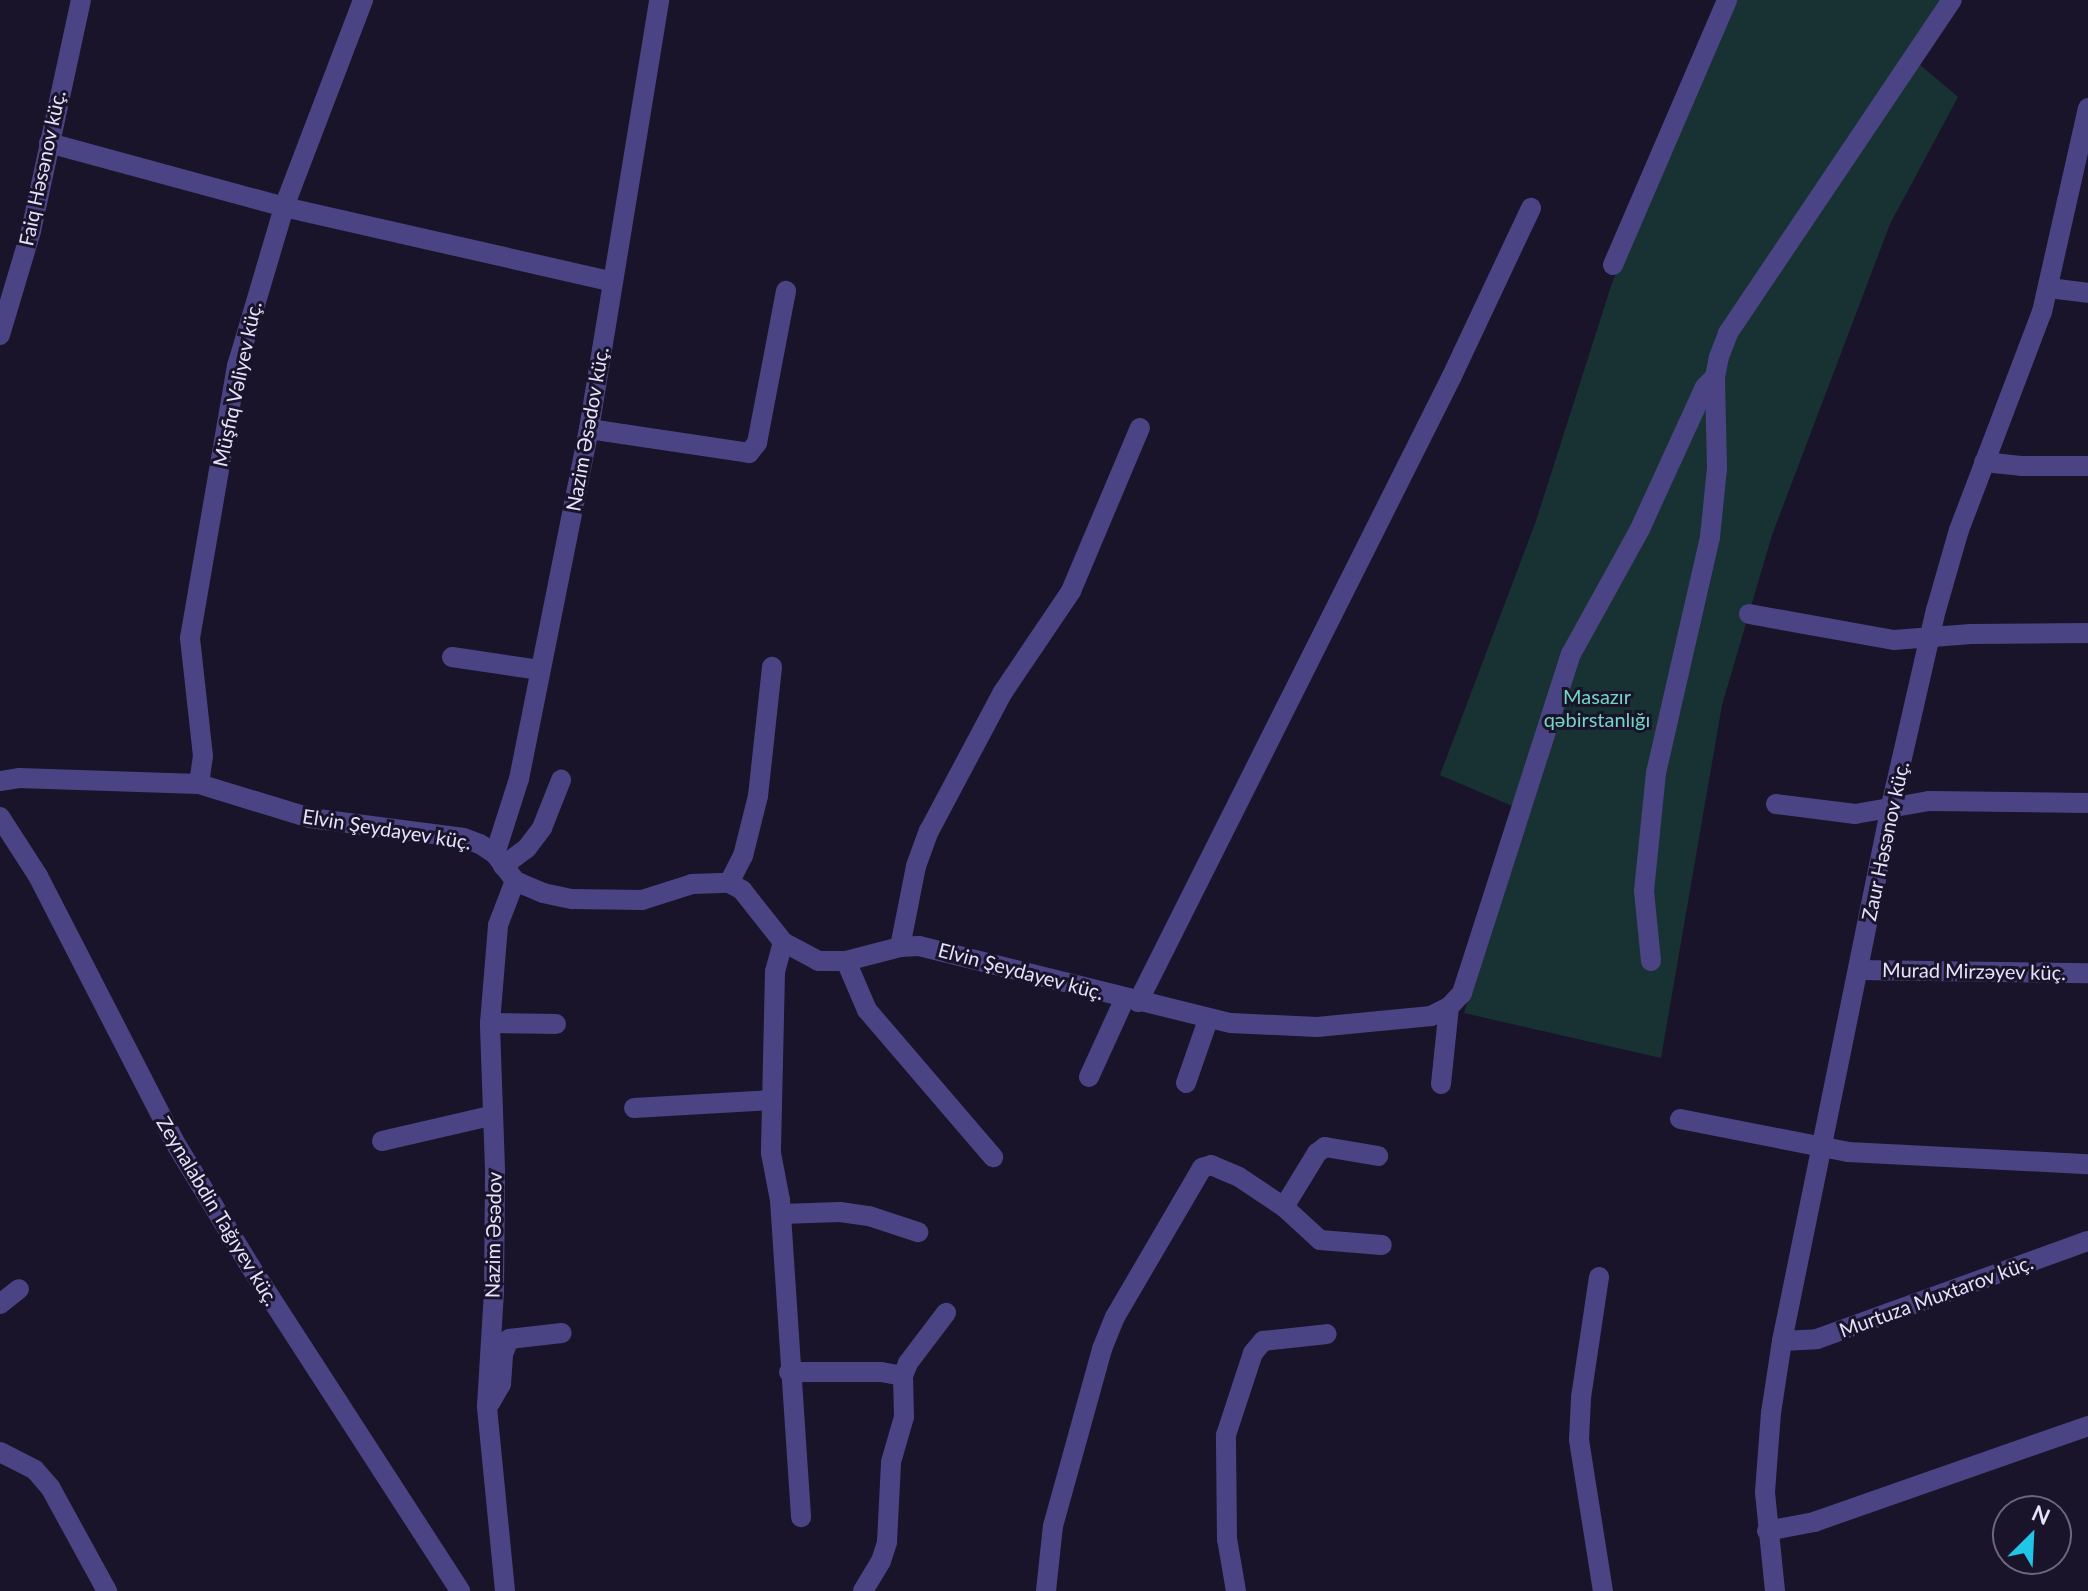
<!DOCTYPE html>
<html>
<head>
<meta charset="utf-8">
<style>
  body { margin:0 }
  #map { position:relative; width:2088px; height:1591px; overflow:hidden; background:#1a142a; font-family:Lato,sans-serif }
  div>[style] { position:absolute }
  .green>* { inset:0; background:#183233 }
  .minor>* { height:20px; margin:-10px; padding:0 10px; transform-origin:10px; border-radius:10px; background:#4b4484 }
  span { translate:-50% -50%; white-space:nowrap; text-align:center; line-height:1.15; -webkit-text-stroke:6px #1a142a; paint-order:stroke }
  .street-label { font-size:20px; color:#e6e1fc }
  .park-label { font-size:20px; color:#73d6c4 }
  .north { position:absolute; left:1992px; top:1495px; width:80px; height:80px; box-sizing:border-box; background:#1a142a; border:2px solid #6c667e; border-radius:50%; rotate:24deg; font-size:22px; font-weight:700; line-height:32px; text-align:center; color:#e6e1fc }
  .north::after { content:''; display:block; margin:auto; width:28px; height:36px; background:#21c5e7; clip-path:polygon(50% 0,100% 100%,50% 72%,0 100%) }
</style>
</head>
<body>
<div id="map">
  <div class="green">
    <i style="clip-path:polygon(1734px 0,1942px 0,1907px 54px,1958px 97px,1890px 224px,1772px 535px,1722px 705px,1661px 1058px,1464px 1013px,1524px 811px,1440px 775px,1536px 521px,1612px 283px)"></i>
  </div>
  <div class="minor">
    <i style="left:49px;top:143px;width:244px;rotate:15.2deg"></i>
    <i style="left:284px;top:207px;width:337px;rotate:12.8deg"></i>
    <i style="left:1613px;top:265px;width:288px;rotate:-66.7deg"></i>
    <i style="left:2049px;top:288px;width:39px;rotate:7deg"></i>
    <i style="left:0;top:335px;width:109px;rotate:-73.4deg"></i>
    <i style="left:31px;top:231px;width:236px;rotate:-77.8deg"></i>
    <i style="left:589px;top:429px;width:162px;rotate:8.5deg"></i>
    <i style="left:749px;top:453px;width:13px;rotate:-51deg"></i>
    <i style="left:757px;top:443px;width:155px;rotate:-79.2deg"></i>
    <i style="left:1984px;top:462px;width:37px;rotate:6deg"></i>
    <i style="left:2021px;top:466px;width:67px"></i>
    <i style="left:1749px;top:614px;width:147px;rotate:10.2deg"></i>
    <i style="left:1894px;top:640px;width:77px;rotate:-4.5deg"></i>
    <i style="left:1971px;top:634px;width:117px;rotate:-0.5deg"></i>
    <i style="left:452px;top:657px;width:89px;rotate:8.4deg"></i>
    <i style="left:0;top:781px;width:19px;rotate:-9deg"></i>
    <i style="left:19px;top:778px;width:180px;rotate:1.9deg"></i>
    <i style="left:199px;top:784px;width:116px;rotate:17deg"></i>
    <i style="left:310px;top:818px;width:155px;rotate:7.4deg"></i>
    <i style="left:464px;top:838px;width:17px;rotate:21deg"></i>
    <i style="left:480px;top:844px;width:18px;rotate:34deg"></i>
    <i style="left:495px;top:854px;width:34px;rotate:53deg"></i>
    <i style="left:515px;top:881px;width:30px;rotate:23deg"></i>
    <i style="left:543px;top:893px;width:30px;rotate:12deg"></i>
    <i style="left:572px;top:899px;width:70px;rotate:0.8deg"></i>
    <i style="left:642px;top:900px;width:52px;rotate:-17.7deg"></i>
    <i style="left:692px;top:884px;width:37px;rotate:-2deg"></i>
    <i style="left:729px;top:883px;width:15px;rotate:28deg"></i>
    <i style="left:742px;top:890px;width:66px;rotate:51.7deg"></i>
    <i style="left:783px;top:942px;width:40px;rotate:28deg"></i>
    <i style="left:818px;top:961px;width:28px"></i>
    <i style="left:846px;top:961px;width:56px;rotate:-14.5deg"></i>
    <i style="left:900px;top:947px;width:19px;rotate:-3deg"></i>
    <i style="left:919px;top:946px;width:321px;rotate:13.9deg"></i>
    <i style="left:1231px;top:1023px;width:86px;rotate:2.7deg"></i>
    <i style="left:1317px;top:1027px;width:115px;rotate:-5.5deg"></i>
    <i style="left:1431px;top:1016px;width:20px;rotate:-27deg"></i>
    <i style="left:1449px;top:1007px;width:19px;rotate:-47deg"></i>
    <i style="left:1462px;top:993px;width:356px;rotate:-72.2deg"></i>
    <i style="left:1571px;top:654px;width:141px;rotate:-61.1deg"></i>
    <i style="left:1639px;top:531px;width:158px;rotate:-65.4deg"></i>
    <i style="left:1705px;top:387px;width:14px;rotate:-45deg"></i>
    <i style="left:199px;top:784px;width:28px;rotate:-82deg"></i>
    <i style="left:203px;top:756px;width:119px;rotate:-96.3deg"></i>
    <i style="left:190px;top:638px;width:276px;rotate:-80.2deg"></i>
    <i style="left:237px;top:366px;width:166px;rotate:-73.5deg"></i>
    <i style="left:284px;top:207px;width:222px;rotate:-69.1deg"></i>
    <i style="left:1776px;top:804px;width:80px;rotate:7.2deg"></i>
    <i style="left:1855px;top:814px;width:75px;rotate:-10deg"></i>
    <i style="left:1929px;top:801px;width:159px;rotate:0.7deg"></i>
    <i style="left:0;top:817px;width:70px;rotate:57.2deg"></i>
    <i style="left:38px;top:876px;width:298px;rotate:62.8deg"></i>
    <i style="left:174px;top:1141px;width:146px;rotate:58.7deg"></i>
    <i style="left:250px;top:1266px;width:387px;rotate:57.1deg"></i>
    <i style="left:495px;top:854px;width:79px;rotate:-72.3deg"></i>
    <i style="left:519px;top:779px;width:357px;rotate:-78.7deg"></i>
    <i style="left:589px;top:429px;width:435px;rotate:-80.7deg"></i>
    <i style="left:503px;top:866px;width:30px;rotate:-37deg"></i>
    <i style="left:527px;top:848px;width:25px;rotate:-53deg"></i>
    <i style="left:542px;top:828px;width:52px;rotate:-68.4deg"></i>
    <i style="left:729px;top:883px;width:30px;rotate:-63deg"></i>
    <i style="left:743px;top:856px;width:62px;rotate:-76deg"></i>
    <i style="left:758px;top:796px;width:130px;rotate:-83.8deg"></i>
    <i style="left:783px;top:942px;width:31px;rotate:105deg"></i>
    <i style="left:775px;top:972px;width:181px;rotate:91.3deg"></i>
    <i style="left:771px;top:1153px;width:48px;rotate:79.2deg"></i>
    <i style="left:780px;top:1200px;width:318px;rotate:86.2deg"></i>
    <i style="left:900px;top:947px;width:83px;rotate:-78.8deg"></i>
    <i style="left:916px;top:866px;width:37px;rotate:-70deg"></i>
    <i style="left:929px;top:831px;width:157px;rotate:-62deg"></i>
    <i style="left:1003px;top:692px;width:122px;rotate:-56deg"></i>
    <i style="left:1071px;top:591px;width:177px;rotate:-67.1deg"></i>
    <i style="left:846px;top:961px;width:53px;rotate:66.8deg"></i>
    <i style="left:867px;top:1010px;width:194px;rotate:49.4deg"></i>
    <i style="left:1651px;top:961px;width:70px;rotate:-95.7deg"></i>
    <i style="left:1644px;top:891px;width:119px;rotate:-84.2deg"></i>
    <i style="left:1656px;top:773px;width:242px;rotate:-77.1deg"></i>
    <i style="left:1710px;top:537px;width:69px;rotate:-84.2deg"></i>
    <i style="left:1717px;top:468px;width:91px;rotate:-91.3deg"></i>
    <i style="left:1715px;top:377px;width:20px;rotate:-79deg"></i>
    <i style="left:1719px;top:357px;width:26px;rotate:-69deg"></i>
    <i style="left:1728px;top:333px;width:401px;rotate:-56.1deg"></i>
    <i style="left:1859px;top:970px;width:229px;rotate:0.8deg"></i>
    <i style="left:1138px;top:1002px;width:698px;rotate:-63.36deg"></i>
    <i style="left:1451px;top:378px;width:188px;rotate:-64.8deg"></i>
    <i style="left:490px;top:1023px;width:66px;rotate:0.9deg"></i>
    <i style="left:1089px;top:1077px;width:87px;rotate:-65.5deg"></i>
    <i style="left:1186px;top:1083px;width:67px;rotate:-70.8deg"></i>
    <i style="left:1441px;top:1084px;width:77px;rotate:-84.1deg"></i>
    <i style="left:634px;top:1108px;width:138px;rotate:-3.3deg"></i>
    <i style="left:1680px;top:1119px;width:171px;rotate:11.1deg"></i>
    <i style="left:1848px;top:1152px;width:240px;rotate:2.9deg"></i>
    <i style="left:382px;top:1141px;width:111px;rotate:-13deg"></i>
    <i style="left:1284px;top:1207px;width:63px;rotate:-58.6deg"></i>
    <i style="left:1317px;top:1153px;width:10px;rotate:-37deg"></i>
    <i style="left:1325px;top:1147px;width:54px;rotate:9.6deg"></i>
    <i style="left:781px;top:1214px;width:59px;rotate:-1.9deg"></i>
    <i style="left:840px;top:1212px;width:29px;rotate:8deg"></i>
    <i style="left:869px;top:1216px;width:52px;rotate:18.1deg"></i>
    <i style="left:1599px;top:1277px;width:122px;rotate:98.5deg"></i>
    <i style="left:1581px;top:1398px;width:42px;rotate:92.7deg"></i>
    <i style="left:1579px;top:1440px;width:153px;rotate:81deg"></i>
    <i style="left:0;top:1304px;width:24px;rotate:-38deg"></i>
    <i style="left:1782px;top:1341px;width:35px;rotate:-3deg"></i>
    <i style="left:1817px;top:1339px;width:288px;rotate:-19.9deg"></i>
    <i style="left:789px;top:1372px;width:92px"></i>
    <i style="left:881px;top:1372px;width:22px;rotate:10deg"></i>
    <i style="left:490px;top:1403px;width:22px;rotate:-60deg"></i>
    <i style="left:501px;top:1384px;width:30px;rotate:-86deg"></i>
    <i style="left:503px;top:1354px;width:16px;rotate:-68deg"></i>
    <i style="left:509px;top:1339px;width:53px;rotate:-6.5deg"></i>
    <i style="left:0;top:1452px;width:39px;rotate:27deg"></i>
    <i style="left:35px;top:1470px;width:23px;rotate:49deg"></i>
    <i style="left:50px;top:1487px;width:119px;rotate:61.3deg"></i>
    <i style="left:1767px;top:1531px;width:48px;rotate:-10.8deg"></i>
    <i style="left:1814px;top:1522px;width:290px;rotate:-19.3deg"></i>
    <i style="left:505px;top:1591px;width:186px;rotate:-95.6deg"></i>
    <i style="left:487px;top:1406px;width:114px;rotate:-86.5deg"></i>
    <i style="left:494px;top:1292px;width:123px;rotate:-89.5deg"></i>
    <i style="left:495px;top:1169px;width:146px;rotate:-92deg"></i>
    <i style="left:490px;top:1023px;width:98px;rotate:-85.3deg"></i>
    <i style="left:498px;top:925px;width:47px;rotate:-68.9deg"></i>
    <i style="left:863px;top:1591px;width:35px;rotate:-59deg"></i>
    <i style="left:881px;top:1561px;width:20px;rotate:-72deg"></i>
    <i style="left:887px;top:1542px;width:80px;rotate:-87.1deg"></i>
    <i style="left:891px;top:1462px;width:47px;rotate:-73.9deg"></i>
    <i style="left:904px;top:1417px;width:41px;rotate:-91.4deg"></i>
    <i style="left:903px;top:1376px;width:14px;rotate:-69deg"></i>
    <i style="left:908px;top:1363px;width:63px;rotate:-52.8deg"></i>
    <i style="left:1046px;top:1591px;width:65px;rotate:-83.9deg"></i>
    <i style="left:1053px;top:1526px;width:184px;rotate:-74.5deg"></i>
    <i style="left:1102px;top:1349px;width:35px;rotate:-68deg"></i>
    <i style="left:1115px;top:1317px;width:173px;rotate:-59.7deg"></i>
    <i style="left:1202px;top:1168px;width:9px;rotate:-18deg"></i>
    <i style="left:1211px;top:1165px;width:30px;rotate:23deg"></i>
    <i style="left:1239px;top:1177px;width:54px;rotate:33.7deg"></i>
    <i style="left:1284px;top:1207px;width:49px;rotate:42.5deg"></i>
    <i style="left:1320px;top:1240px;width:62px;rotate:4.6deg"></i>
    <i style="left:1236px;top:1591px;width:53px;rotate:-99.8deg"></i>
    <i style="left:1227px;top:1539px;width:104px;rotate:-90.6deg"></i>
    <i style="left:1226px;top:1435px;width:86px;rotate:-71.8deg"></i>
    <i style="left:1253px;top:1353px;width:16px;rotate:-50deg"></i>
    <i style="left:1263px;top:1341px;width:64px;rotate:-6.2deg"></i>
    <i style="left:1775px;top:1591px;width:100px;rotate:-95.8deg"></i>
    <i style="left:1765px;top:1492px;width:79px;rotate:-85.7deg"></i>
    <i style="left:1771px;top:1413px;width:73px;rotate:-81.3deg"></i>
    <i style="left:1782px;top:1341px;width:546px;rotate:-78.48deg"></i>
    <i style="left:1891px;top:806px;width:201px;rotate:-77.1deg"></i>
    <i style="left:1936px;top:610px;width:83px;rotate:-74deg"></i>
    <i style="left:1959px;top:530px;width:233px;rotate:-69.2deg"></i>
    <i style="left:2042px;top:312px;width:209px;rotate:-77.3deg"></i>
  </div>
  <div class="street-label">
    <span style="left:42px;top:168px;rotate:-78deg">Faiq Həsənov küç.</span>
    <span style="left:237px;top:384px;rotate:-78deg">Müşfiq Vəliyev küç.</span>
    <span style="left:587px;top:429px;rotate:-80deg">Nazim Əsədov küç.</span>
    <span style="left:387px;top:829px;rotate:9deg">Elvin Şeydayev küç.</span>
    <span style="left:1885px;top:841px;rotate:-78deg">Zaur Həsənov küç.</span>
    <span style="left:1021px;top:971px;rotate:15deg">Elvin Şeydayev küç.</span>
    <span style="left:1974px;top:971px;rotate:1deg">Murad Mirzəyev küç.</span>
    <span style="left:218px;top:1211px;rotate:59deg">Zeynalabdin Tağıyev küç.</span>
    <span style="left:493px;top:1235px;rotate:-89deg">Nazim Əsədov</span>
    <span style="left:1936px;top:1296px;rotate:-20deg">Murtuza Muxtarov küç.</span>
  </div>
  <div class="park-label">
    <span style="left:1597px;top:708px">Masazır<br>qəbirstanlığı</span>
  </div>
  <div class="north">N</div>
</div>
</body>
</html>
